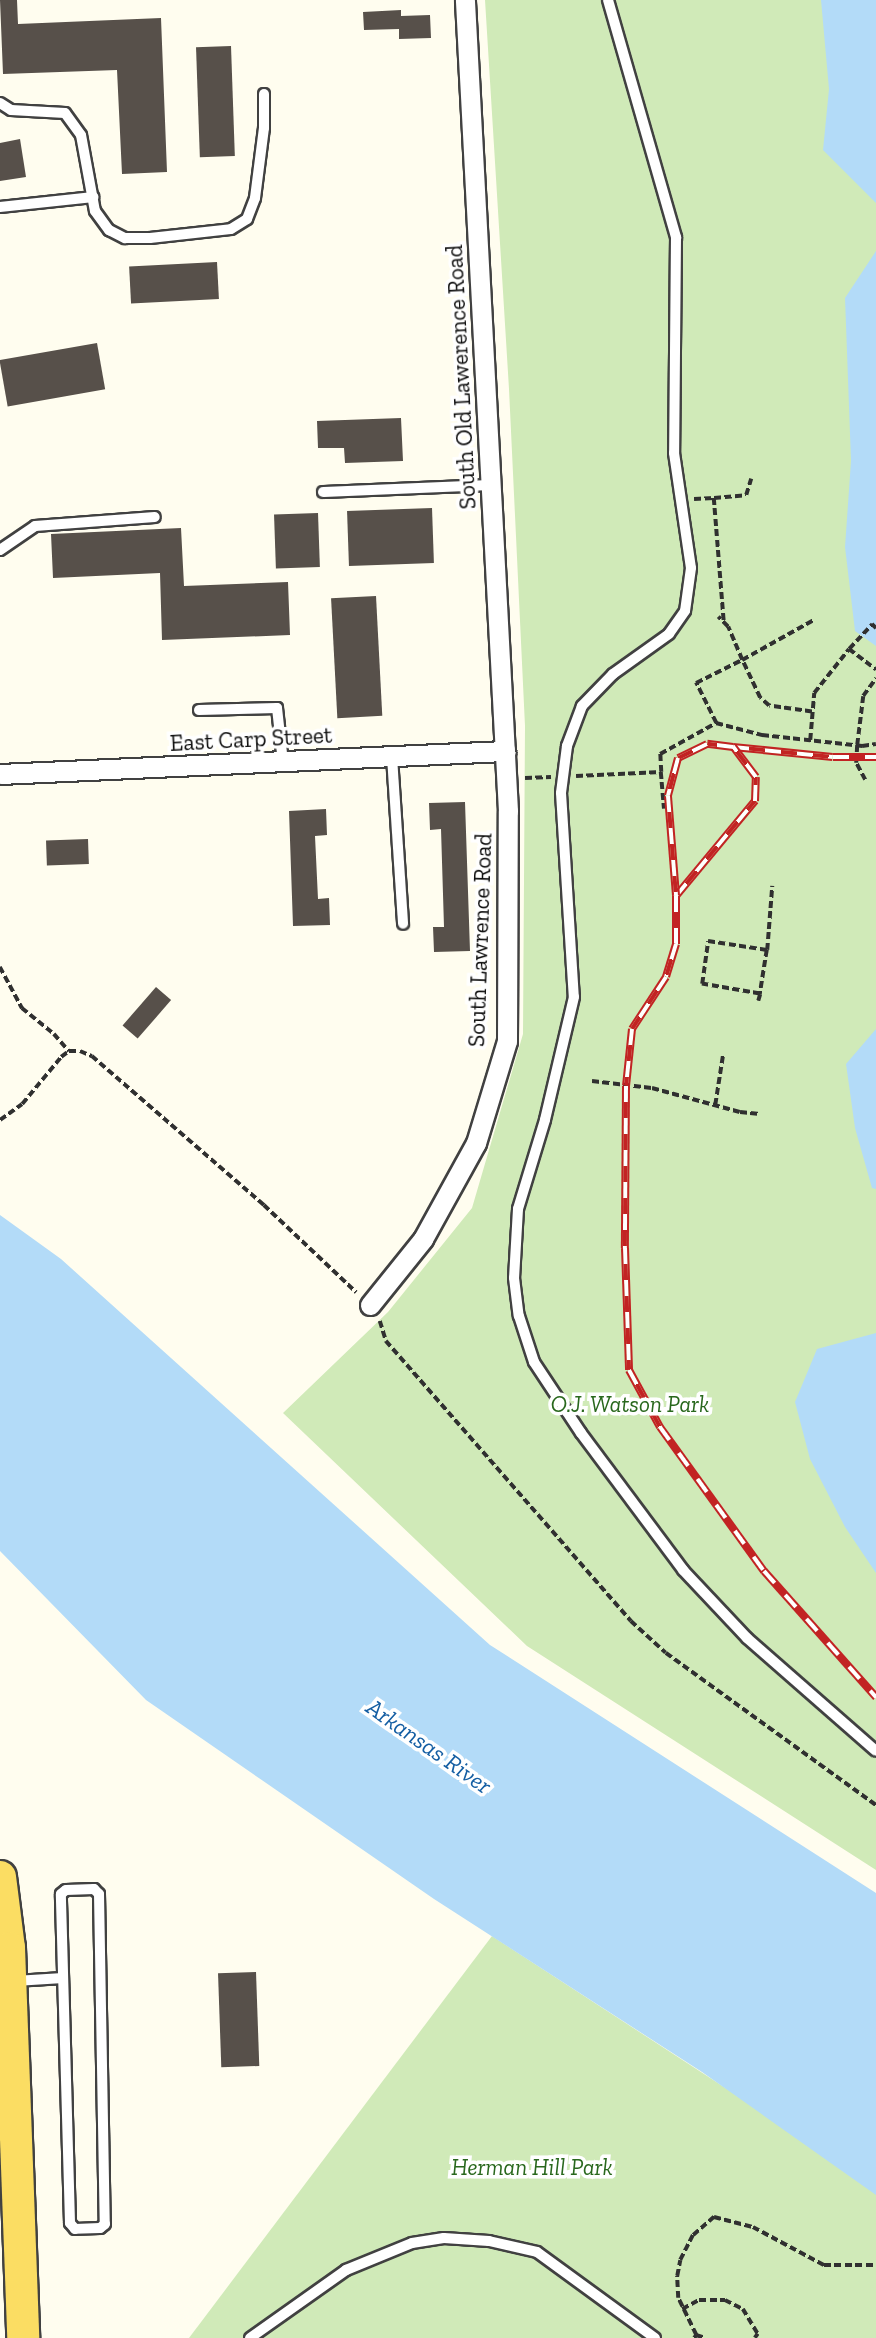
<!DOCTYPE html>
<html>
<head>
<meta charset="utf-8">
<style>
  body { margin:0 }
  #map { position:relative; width:876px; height:2338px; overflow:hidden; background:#fffdef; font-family:"Zilla Slab",serif }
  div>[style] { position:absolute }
  .green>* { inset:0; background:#d0eab8 }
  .water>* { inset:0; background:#b3dbf8 }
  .building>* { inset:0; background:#57504a; transform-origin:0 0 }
  .path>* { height:3.5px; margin-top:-1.75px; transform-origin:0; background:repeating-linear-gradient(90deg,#303030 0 7px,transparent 0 10.5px) }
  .roads { filter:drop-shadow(2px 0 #414141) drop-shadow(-2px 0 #414141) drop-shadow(0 2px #414141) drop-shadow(0 -2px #414141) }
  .service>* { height:10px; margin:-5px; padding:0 5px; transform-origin:5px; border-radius:5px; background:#fff }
  .minor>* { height:19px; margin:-9.5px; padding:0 9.5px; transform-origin:9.5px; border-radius:9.5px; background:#fff }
  .primary>* { height:32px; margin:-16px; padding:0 16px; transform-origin:16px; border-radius:16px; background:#fbdd63 }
  .rail>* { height:8px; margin-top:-4px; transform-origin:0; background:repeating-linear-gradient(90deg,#fff 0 16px,#c22323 0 32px); box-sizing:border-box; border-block:2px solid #c22323 }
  span { translate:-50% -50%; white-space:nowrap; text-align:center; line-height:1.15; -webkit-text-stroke:7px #fff; paint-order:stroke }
  .street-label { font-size:23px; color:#0e0e0e }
  .park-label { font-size:23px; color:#29681d; font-style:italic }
  .water-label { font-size:24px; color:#145ea3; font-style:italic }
</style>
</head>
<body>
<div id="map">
  <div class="green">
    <i style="clip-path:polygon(485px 0,876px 0,876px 1870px,527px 1646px,283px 1413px,388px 1312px,472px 1208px,523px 1034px,525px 726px,509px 389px)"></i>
    <i style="clip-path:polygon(492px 1936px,876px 2186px,876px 2338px,189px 2338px)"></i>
  </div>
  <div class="water">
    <i style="clip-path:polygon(821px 0,876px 0,876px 203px,823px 150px,829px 89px)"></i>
    <i style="clip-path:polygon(876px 251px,876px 646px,855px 631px,845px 547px,851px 461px,845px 298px)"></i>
    <i style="clip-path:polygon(876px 1029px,876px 1189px,872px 1188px,855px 1128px,846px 1064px)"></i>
    <i style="clip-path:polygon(0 1215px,61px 1259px,490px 1645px,876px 1893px,876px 2195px,702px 2072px,434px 1899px,146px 1700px,0 1551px)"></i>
    <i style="clip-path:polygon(876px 1333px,876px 1573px,845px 1527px,810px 1459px,795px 1402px,817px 1349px)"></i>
  </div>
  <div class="building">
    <i style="clip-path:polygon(0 0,17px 0,18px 24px,161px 18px,167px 172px,122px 174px,117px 70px,3px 74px)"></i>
    <i style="clip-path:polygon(401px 10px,401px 16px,430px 15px,431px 38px,399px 39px,399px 29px,364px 30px,363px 12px)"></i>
    <i style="left:231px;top:46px;width:110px;height:35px;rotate:88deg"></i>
    <i style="clip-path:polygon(20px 139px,26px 177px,0 181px,0 143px)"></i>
    <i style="left:217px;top:262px;width:37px;height:88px;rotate:87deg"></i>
    <i style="left:97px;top:343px;width:47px;height:99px;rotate:80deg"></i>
    <i style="clip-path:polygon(401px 418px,403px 461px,345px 463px,344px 448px,318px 448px,317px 421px)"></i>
    <i style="left:432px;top:508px;width:55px;height:85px;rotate:88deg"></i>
    <i style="left:318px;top:513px;width:54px;height:44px;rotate:88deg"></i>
    <i style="clip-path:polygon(181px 528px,184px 586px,288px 582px,290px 635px,162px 640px,160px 573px,53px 578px,51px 534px)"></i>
    <i style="left:376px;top:596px;width:120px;height:45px;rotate:87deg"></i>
    <i style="clip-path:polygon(465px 802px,470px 951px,434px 952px,433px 927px,444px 927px,441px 829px,430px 830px,429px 803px)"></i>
    <i style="clip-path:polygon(326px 809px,327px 835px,315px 836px,318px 899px,329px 898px,330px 925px,293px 926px,289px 811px)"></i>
    <i style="left:88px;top:839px;width:25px;height:42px;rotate:88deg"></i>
    <i style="left:156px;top:987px;width:20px;height:51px;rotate:41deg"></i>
    <i style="left:256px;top:1972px;width:94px;height:38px;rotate:88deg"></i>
  </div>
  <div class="path">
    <i style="left:714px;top:498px;width:32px;rotate:-5deg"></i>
    <i style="left:746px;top:495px;width:17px;rotate:-73deg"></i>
    <i style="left:694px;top:499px;width:20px;rotate:-3deg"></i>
    <i style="left:714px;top:498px;width:125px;rotate:85.4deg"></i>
    <i style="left:849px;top:649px;width:34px;rotate:-47deg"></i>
    <i style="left:872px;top:624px;width:6px;rotate:45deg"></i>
    <i style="left:812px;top:712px;width:43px;rotate:-172.1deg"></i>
    <i style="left:769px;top:706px;width:12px;rotate:-138deg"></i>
    <i style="left:760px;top:698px;width:42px;rotate:-115.3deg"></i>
    <i style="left:742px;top:660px;width:82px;rotate:-29.1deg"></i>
    <i style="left:716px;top:723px;width:45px;rotate:-116.6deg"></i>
    <i style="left:696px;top:683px;width:51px;rotate:-26.6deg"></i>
    <i style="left:742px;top:660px;width:36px;rotate:-113deg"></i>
    <i style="left:728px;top:627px;width:14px;rotate:-135deg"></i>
    <i style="left:810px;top:740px;width:47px;rotate:-85.1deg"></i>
    <i style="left:814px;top:693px;width:56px;rotate:-51.5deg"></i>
    <i style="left:849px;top:649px;width:34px;rotate:37deg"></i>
    <i style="left:661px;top:772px;width:18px;rotate:-93deg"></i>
    <i style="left:660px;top:754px;width:64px;rotate:-29deg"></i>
    <i style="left:716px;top:723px;width:48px;rotate:14.6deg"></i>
    <i style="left:762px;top:735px;width:101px;rotate:6.3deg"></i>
    <i style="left:862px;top:746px;width:14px;rotate:-8deg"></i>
    <i style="left:576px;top:776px;width:85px;rotate:-2.7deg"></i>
    <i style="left:661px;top:772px;width:37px;rotate:85deg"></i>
    <i style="left:525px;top:778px;width:26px;rotate:-2deg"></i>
    <i style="left:865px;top:780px;width:19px;rotate:-118deg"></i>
    <i style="left:856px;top:763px;width:18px;rotate:-87deg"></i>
    <i style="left:857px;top:745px;width:49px;rotate:-83deg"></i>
    <i style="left:863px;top:696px;width:22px;rotate:-54deg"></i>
    <i style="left:767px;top:950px;width:45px;rotate:99deg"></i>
    <i style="left:760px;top:994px;width:59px;rotate:-170.2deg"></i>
    <i style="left:702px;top:984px;width:43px;rotate:-82.1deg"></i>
    <i style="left:708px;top:941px;width:60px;rotate:8.7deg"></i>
    <i style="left:767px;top:950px;width:64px;rotate:-85.5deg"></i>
    <i style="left:0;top:967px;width:47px;rotate:61.8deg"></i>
    <i style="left:22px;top:1008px;width:41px;rotate:39.1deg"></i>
    <i style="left:54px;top:1034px;width:23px;rotate:49deg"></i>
    <i style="left:758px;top:1001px;width:7px;rotate:-74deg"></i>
    <i style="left:592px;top:1081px;width:60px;rotate:6.7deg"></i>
    <i style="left:652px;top:1088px;width:91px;rotate:15.3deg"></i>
    <i style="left:740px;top:1112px;width:20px;rotate:6deg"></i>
    <i style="left:715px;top:1105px;width:52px;rotate:-81.1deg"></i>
    <i style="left:0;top:1120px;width:27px;rotate:-36deg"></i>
    <i style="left:22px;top:1104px;width:61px;rotate:-50.3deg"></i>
    <i style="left:61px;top:1057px;width:10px;rotate:-37deg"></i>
    <i style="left:69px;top:1051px;width:11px"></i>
    <i style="left:80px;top:1051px;width:13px;rotate:23deg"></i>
    <i style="left:92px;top:1056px;width:228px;rotate:40.9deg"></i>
    <i style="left:264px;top:1205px;width:127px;rotate:43.4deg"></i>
    <i style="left:380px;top:1321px;width:21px;rotate:73deg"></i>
    <i style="left:386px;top:1341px;width:372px;rotate:48.8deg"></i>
    <i style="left:631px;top:1621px;width:47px;rotate:42.4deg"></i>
    <i style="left:666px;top:1653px;width:259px;rotate:35.9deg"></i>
    <i style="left:682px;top:2309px;width:19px;rotate:-28deg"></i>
    <i style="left:699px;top:2300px;width:26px"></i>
    <i style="left:725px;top:2300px;width:20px;rotate:27deg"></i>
    <i style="left:743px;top:2309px;width:29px;rotate:59deg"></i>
    <i style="left:758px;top:2334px;width:5px;rotate:127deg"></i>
    <i style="left:696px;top:2335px;width:9px;rotate:18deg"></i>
    <i style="left:694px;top:2338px;width:4px;rotate:-56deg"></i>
    <i style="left:696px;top:2335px;width:41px;rotate:-115.9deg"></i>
    <i style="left:678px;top:2298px;width:22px;rotate:-93deg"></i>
    <i style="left:677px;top:2276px;width:16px;rotate:-79deg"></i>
    <i style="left:680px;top:2260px;width:28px;rotate:-63deg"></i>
    <i style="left:693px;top:2235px;width:28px;rotate:-41deg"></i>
    <i style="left:714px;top:2217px;width:40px;rotate:14.4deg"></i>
    <i style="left:753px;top:2227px;width:81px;rotate:28.2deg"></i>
    <i style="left:824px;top:2265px;width:52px"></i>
  </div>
  <div class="roads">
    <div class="service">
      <i style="left:608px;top:0;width:247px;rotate:74deg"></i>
      <i style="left:676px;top:237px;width:216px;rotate:90.5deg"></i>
      <i style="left:674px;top:453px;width:116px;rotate:81.6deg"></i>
      <i style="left:691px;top:568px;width:43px;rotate:97.9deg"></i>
      <i style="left:685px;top:611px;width:28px;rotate:125deg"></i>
      <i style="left:669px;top:634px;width:69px;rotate:144.5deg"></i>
      <i style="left:613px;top:674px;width:45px;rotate:134.1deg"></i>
      <i style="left:582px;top:706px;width:43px;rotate:110.6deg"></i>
      <i style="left:567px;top:746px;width:47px;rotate:97.3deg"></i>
      <i style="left:561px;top:793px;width:204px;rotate:86.4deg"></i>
      <i style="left:574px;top:997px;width:126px;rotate:103.3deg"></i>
      <i style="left:545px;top:1120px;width:93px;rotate:106.9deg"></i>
      <i style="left:518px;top:1209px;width:69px;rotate:93.3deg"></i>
      <i style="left:514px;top:1278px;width:38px;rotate:83deg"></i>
      <i style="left:519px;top:1316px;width:48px;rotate:71.9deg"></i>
      <i style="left:534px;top:1362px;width:85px;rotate:56.5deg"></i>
      <i style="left:581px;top:1433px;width:171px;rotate:53.3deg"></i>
      <i style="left:683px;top:1570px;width:93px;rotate:46.7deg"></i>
      <i style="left:747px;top:1638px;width:171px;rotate:41.2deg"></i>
      <i style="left:0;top:103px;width:13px;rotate:32deg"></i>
      <i style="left:11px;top:110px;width:54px;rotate:3.2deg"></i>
      <i style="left:65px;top:113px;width:27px;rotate:54deg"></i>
      <i style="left:81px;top:135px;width:77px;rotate:79.6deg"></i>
      <i style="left:95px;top:211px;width:24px;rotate:54deg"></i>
      <i style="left:109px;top:230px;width:18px;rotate:27deg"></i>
      <i style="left:125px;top:238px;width:25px"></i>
      <i style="left:150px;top:238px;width:81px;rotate:-6.3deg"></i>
      <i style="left:231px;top:229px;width:19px;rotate:-32deg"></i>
      <i style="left:247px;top:219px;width:22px;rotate:-69deg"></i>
      <i style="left:255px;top:198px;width:71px;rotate:-82.7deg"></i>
      <i style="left:264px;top:128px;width:34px;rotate:-90deg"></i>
      <i style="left:0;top:207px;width:94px;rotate:-6.1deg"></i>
      <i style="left:323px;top:492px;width:168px;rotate:-2.4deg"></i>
      <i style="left:0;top:550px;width:42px;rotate:-34.4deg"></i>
      <i style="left:35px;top:526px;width:120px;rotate:-4.3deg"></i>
      <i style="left:199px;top:710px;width:78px;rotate:-1.5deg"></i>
      <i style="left:277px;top:708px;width:54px;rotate:83.7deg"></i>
      <i style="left:392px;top:757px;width:167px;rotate:86.2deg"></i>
      <i style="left:94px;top:1889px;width:7px;rotate:45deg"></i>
      <i style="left:99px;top:1894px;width:330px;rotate:89deg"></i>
      <i style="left:105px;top:2224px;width:6px;rotate:141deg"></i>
      <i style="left:100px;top:2228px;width:25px;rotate:178deg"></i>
      <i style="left:75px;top:2229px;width:8px;rotate:-130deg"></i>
      <i style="left:70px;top:2223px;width:329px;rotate:-91.6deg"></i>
      <i style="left:61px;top:1894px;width:6px;rotate:-39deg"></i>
      <i style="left:66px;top:1890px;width:28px;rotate:-2deg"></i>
      <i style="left:15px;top:1981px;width:48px;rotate:-3.6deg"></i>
      <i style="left:250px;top:2338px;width:118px;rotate:-35.3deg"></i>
      <i style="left:346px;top:2270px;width:71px;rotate:-22.2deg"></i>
      <i style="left:412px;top:2243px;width:32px;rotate:-9deg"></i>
      <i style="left:444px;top:2238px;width:45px;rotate:3.8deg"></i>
      <i style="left:489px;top:2241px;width:49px;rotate:12.9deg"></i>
      <i style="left:537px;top:2252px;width:146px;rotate:36.1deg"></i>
    </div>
    <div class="minor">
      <i style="left:0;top:774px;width:506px;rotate:-2.61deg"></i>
      <i style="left:370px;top:1305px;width:85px;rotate:-51.2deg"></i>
      <i style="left:423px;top:1239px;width:110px;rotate:-61.1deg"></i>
      <i style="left:476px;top:1143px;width:107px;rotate:-73.1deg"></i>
      <i style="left:507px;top:1041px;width:230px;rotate:-89.8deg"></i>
      <i style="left:508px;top:811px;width:812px;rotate:-93.04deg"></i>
    </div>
    <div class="primary">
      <i style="left:0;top:1877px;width:72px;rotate:82.8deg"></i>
      <i style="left:9px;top:1948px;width:390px;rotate:87.9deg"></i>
    </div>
  </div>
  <div class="rail">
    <i style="left:733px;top:747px;width:100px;rotate:5.7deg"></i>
    <i style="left:833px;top:757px;width:43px"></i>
    <i style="left:676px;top:896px;width:124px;rotate:-50.3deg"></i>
    <i style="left:755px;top:801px;width:24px;rotate:-88deg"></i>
    <i style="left:756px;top:777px;width:38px;rotate:-127deg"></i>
    <i style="left:733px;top:747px;width:26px;rotate:-173deg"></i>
    <i style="left:707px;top:744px;width:32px;rotate:154deg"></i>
    <i style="left:678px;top:758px;width:39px;rotate:105deg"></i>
    <i style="left:668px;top:796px;width:100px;rotate:85.4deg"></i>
    <i style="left:676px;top:896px;width:48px;rotate:90deg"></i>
    <i style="left:676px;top:944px;width:34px;rotate:107deg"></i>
    <i style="left:666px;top:977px;width:62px;rotate:123.2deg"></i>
    <i style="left:632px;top:1029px;width:57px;rotate:96deg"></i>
    <i style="left:626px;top:1086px;width:162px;rotate:90.4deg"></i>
    <i style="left:625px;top:1248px;width:122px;rotate:88.1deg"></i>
    <i style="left:629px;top:1370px;width:65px;rotate:61.5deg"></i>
    <i style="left:660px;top:1427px;width:178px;rotate:54.2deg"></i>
    <i style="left:764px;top:1571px;width:169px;rotate:48.4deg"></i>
  </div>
  <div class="street-label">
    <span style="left:461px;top:377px;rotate:-93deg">South Old Lawerence Road</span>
    <span style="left:251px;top:739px;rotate:-3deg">East Carp Street</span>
    <span style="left:480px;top:940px;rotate:-88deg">South Lawrence Road</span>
  </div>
  <div class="park-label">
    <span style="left:630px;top:1404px">O.J. Watson Park</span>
    <span style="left:532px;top:2167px">Herman Hill Park</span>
  </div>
  <div class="water-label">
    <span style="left:429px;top:1746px;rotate:35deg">Arkansas River</span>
  </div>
</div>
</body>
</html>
